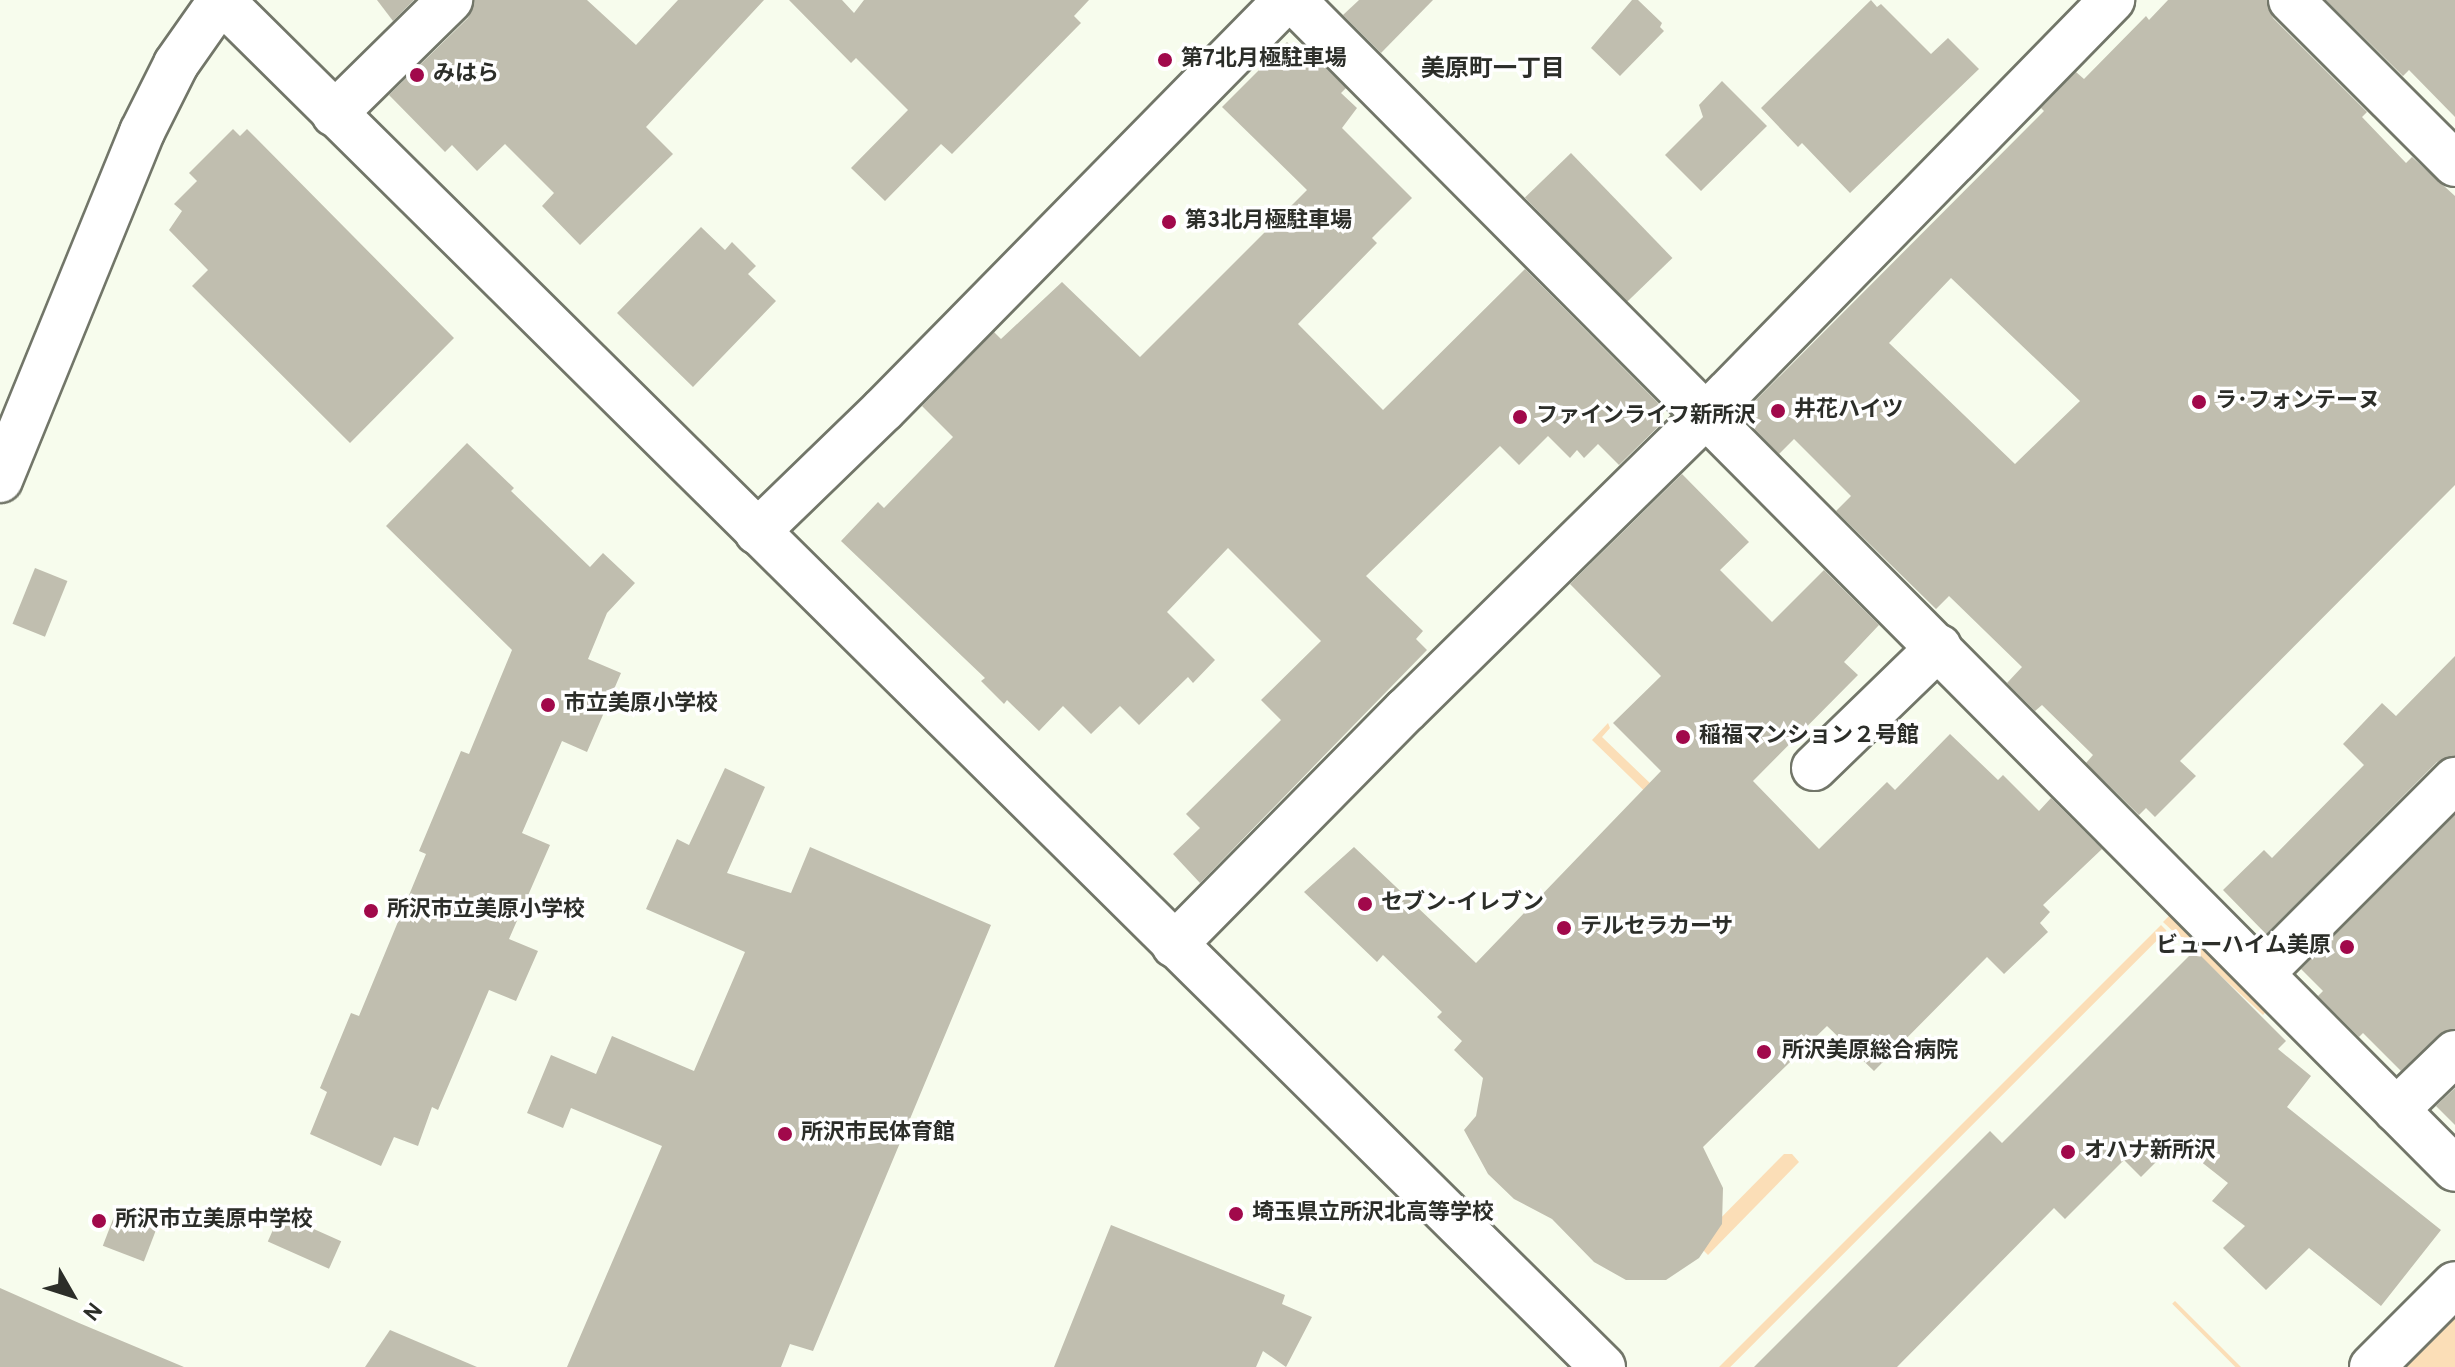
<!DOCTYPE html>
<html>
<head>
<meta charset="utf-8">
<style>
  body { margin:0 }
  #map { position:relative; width:2455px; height:1367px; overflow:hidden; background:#f7fced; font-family:Overpass,"Noto Sans JP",sans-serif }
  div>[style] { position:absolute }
  .green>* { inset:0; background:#fbdeb7; transform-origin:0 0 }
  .building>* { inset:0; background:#c0beaf; transform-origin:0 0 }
  .roads { filter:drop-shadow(2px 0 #727669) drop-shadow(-2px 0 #727669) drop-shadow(0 2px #727669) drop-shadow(0 -2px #727669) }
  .minor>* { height:44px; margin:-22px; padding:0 22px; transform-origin:22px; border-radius:22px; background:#fff }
  .dots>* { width:22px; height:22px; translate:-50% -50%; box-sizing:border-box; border:4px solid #fff; border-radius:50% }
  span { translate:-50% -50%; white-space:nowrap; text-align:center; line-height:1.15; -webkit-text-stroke:7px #fff; paint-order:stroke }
  .poi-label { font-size:22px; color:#2c2e29; font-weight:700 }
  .left { translate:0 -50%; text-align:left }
  .right { translate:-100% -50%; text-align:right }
  .neighbourhood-label { font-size:24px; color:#2c2e29; font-weight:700 }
  .north { position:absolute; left:32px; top:1255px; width:80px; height:80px; -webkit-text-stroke:6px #fff; paint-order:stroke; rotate:129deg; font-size:22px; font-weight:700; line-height:32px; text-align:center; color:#2c2e29 }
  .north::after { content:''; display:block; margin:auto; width:28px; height:36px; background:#2c2e29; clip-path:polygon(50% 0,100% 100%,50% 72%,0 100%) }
</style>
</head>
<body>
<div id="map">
  <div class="green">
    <i style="clip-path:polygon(1608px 723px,1610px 728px,1602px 737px,1702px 833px,1701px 846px,1592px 740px)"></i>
    <i style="clip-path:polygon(2172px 913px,2269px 1008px,2263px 1015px,2163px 922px)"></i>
    <i style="left:2161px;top:925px;width:8px;height:626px;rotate:45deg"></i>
    <i style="clip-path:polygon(1784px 1154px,1792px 1154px,1799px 1162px,1708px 1255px,1696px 1243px)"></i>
    <i style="left:2175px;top:1301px;width:93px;height:4px;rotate:45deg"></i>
    <i style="clip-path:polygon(2455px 1308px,2455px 1367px,2396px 1367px)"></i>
  </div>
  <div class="building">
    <i style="clip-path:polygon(377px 0,414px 0,393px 21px)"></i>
    <i style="clip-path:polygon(474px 0,587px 0,636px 45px,678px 0,764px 0,646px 127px,673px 154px,580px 245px,542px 206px,554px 193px,505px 144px,477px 171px,452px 145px,445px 152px,389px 95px,468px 18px)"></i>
    <i style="clip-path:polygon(789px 0,842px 0,854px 13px,864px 0,1089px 0,1074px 16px,1081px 23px,952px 154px,941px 144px,885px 201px,851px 168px,908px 110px,856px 58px,851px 63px)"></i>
    <i style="clip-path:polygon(1359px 0,1433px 0,1381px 53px,1343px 15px)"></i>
    <i style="clip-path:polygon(1632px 0,1638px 0,1662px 23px,1660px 27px,1664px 31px,1620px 76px,1591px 48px)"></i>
    <i style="clip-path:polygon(1871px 0,1877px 7px,1881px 4px,1931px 54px,1948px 38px,1979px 69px,1850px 193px,1802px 143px,1798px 147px,1761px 108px)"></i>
    <i style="clip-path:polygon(evenodd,2168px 0,2267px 0,2273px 18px,2367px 112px,2362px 117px,2406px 163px,2412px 157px,2455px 196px,2455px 485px,2180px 761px,2196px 776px,2155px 817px,2146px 808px,2139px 815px,2086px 763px,2093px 755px,2042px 705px,2035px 711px,2007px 683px,2022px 667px,1949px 596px,1936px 609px,1836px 511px,1851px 496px,1794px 439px,1779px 454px,1741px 415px,2044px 111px,2041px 108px,2076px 72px,2084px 79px,2146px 16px,2149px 20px,2168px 0,1951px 278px,2080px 401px,2015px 464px,1889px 343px,1951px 278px)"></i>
    <i style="clip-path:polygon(2326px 0,2455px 0,2455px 117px,2409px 70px,2403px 76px)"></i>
    <i style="clip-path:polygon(1287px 42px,1302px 57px,1308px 51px,1346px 88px,1341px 93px,1357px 108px,1342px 128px,1412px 198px,1372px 238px,1377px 243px,1298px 324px,1383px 410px,1525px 269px,1664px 409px,1662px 423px,1619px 465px,1598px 444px,1584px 458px,1577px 450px,1570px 458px,1548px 436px,1519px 465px,1500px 446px,1366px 576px,1423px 631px,1416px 639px,1427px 650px,1200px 883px,1173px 854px,1200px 828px,1186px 814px,1281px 720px,1261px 700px,1321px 641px,1228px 548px,1167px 612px,1215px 660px,1193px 683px,1188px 677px,1139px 725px,1120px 706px,1091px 734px,1063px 706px,1039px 731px,1007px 700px,1004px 704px,981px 681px,985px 678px,841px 541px,878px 502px,884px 508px,953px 437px,922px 406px,994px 332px,1001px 339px,1062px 282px,1140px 357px,1307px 190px,1222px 107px)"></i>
    <i style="clip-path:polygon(1722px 81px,1767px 126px,1701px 191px,1665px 155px,1703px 117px,1699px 105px)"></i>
    <i style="clip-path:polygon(233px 129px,240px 136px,247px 129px,454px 338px,350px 443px,192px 286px,208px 270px,169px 230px,182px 211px,174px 204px,197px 181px,189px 173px)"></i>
    <i style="left:1571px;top:153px;width:146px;height:64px;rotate:46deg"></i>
    <i style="clip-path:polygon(701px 227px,725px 250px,732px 242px,756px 266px,748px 274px,776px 301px,693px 387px,617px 313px)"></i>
    <i style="clip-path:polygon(467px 443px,514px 488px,511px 491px,590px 567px,603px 553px,635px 583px,607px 613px,588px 659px,621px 673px,587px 752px,562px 741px,522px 833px,550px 845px,509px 939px,538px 951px,516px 1001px,489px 990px,438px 1110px,432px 1107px,418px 1146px,394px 1137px,381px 1166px,310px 1134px,327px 1092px,320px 1088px,351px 1013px,359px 1016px,426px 854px,419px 851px,461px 751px,469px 754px,512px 650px,386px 526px)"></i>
    <i style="clip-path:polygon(1682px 474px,1749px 542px,1720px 570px,1772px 622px,1824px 570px,1879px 625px,1844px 662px,1858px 675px,1753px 781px,1819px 849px,1887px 782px,1895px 790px,1950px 734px,1998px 780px,2003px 775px,2039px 811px,2051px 798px,2102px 849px,2043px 905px,2050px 912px,2040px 923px,2048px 932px,2004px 974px,1987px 957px,1874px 1071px,1827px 1026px,1703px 1147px,1723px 1188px,1722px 1224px,1699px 1258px,1666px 1280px,1626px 1280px,1594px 1262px,1552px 1219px,1514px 1199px,1488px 1174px,1464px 1130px,1476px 1116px,1483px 1078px,1454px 1050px,1462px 1041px,1437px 1017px,1442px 1012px,1383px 955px,1377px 962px,1304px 892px,1354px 847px,1476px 963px,1661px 771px,1613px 723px,1661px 676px,1570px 584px)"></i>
    <i style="left:35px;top:568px;width:35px;height:60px;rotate:22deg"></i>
    <i style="clip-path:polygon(2455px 656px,2455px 756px,2437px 762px,2266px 934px,2223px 890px,2264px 850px,2272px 858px,2364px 765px,2343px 744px,2382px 703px,2396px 716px)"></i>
    <i style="clip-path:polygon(725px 768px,765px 787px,727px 873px,791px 893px,810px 847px,991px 925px,813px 1351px,790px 1344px,781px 1367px,567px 1367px,662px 1146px,571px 1108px,563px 1128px,527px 1113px,551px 1055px,596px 1074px,612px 1036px,694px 1071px,745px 952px,646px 909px,677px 839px,689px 845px)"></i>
    <i style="clip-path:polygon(2455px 815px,2455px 1029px,2438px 1035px,2401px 1071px,2363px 1033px,2359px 1037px,2318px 996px,2323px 991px,2301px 969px)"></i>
    <i style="clip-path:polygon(2195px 950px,2286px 1041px,2278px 1049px,2311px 1076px,2287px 1107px,2441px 1230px,2381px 1306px,2309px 1248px,2266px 1290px,2223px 1248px,2245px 1226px,2212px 1201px,2228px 1183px,2176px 1142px,2141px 1177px,2124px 1160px,2065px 1219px,2054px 1208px,1897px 1367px,1754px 1367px,1990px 1131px,2002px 1143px)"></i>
    <i style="clip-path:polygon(2455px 1088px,2455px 1125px,2436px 1106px)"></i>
    <i style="left:115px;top:1214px;width:44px;height:34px;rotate:21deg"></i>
    <i style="left:280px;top:1214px;width:67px;height:30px;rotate:24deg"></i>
    <i style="clip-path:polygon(1111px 1225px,1285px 1295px,1282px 1304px,1312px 1317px,1286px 1367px,1263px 1351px,1256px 1367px,1054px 1367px)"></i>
    <i style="clip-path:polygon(0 1288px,79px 1323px,184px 1367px,0 1367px)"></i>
    <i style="clip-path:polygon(390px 1330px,477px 1367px,365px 1367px)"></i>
  </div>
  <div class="roads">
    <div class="minor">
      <i style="left:221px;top:0;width:1944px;rotate:44.69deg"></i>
      <i style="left:1293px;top:0;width:1648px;rotate:45.17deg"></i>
      <i style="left:2291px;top:0;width:232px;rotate:45deg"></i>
      <i style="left:334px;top:114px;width:163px;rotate:-44.5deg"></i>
      <i style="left:0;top:480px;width:376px;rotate:-67.8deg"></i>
      <i style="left:142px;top:132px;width:76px;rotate:-63.4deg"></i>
      <i style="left:176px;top:64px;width:78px;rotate:-54.9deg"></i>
      <i style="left:757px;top:532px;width:175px;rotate:-44.1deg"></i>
      <i style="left:883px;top:410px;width:575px;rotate:-45.49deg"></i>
      <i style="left:1814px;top:768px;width:174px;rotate:-44.1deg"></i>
      <i style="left:1174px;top:945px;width:330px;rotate:-45.4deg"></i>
      <i style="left:1406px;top:710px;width:421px;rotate:-44.5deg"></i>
      <i style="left:1706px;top:415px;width:581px;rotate:-45.63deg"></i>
      <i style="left:2263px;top:972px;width:272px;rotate:-45deg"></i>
      <i style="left:2396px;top:1110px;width:82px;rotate:-44deg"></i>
      <i style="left:2372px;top:1367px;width:117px;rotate:-45deg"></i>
    </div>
  </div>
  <div class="dots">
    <i style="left:1165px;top:60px;background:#a1094b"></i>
    <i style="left:417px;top:75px;background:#a1094b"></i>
    <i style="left:1169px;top:222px;background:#a1094b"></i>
    <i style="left:2199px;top:402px;background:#a1094b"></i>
    <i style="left:1778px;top:411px;background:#a1094b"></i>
    <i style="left:1520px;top:417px;background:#a1094b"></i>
    <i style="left:548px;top:705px;background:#a1094b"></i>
    <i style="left:1683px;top:737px;background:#a1094b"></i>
    <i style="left:1365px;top:904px;background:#a1094b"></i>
    <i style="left:371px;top:911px;background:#a1094b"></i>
    <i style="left:1564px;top:928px;background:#a1094b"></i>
    <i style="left:2347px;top:947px;background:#a1094b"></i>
    <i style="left:1764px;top:1052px;background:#a1094b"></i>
    <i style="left:785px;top:1134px;background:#a1094b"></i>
    <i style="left:2068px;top:1152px;background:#a1094b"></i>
    <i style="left:1236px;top:1214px;background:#a1094b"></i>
    <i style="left:99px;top:1221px;background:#a1094b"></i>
  </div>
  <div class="poi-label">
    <span class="left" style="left:1181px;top:60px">第7北月極駐車場</span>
    <span class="left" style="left:433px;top:75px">みはら</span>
    <span class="left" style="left:1185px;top:222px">第3北月極駐車場</span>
    <span class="left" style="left:2215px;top:402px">ラ･フォンテーヌ</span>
    <span class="left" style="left:1794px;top:411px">井花ハイツ</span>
    <span class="left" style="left:1536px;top:417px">ファインライフ新所沢</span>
    <span class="left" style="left:564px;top:705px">市立美原小学校</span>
    <span class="left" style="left:1699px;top:737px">稲福マンション２号館</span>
    <span class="left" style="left:1381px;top:904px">セブン-イレブン</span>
    <span class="left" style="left:387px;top:911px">所沢市立美原小学校</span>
    <span class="left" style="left:1580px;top:928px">テルセラカーサ</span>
    <span class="right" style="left:2331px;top:947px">ビューハイム美原</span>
    <span class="left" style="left:1782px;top:1052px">所沢美原総合病院</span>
    <span class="left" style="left:801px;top:1134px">所沢市民体育館</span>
    <span class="left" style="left:2084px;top:1152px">オハナ新所沢</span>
    <span class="left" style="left:1252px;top:1214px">埼玉県立所沢北高等学校</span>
    <span class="left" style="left:115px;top:1221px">所沢市立美原中学校</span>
  </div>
  <div class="neighbourhood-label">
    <span style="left:1493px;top:71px">美原町一丁目</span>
  </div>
  <div class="north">N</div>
</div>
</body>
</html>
